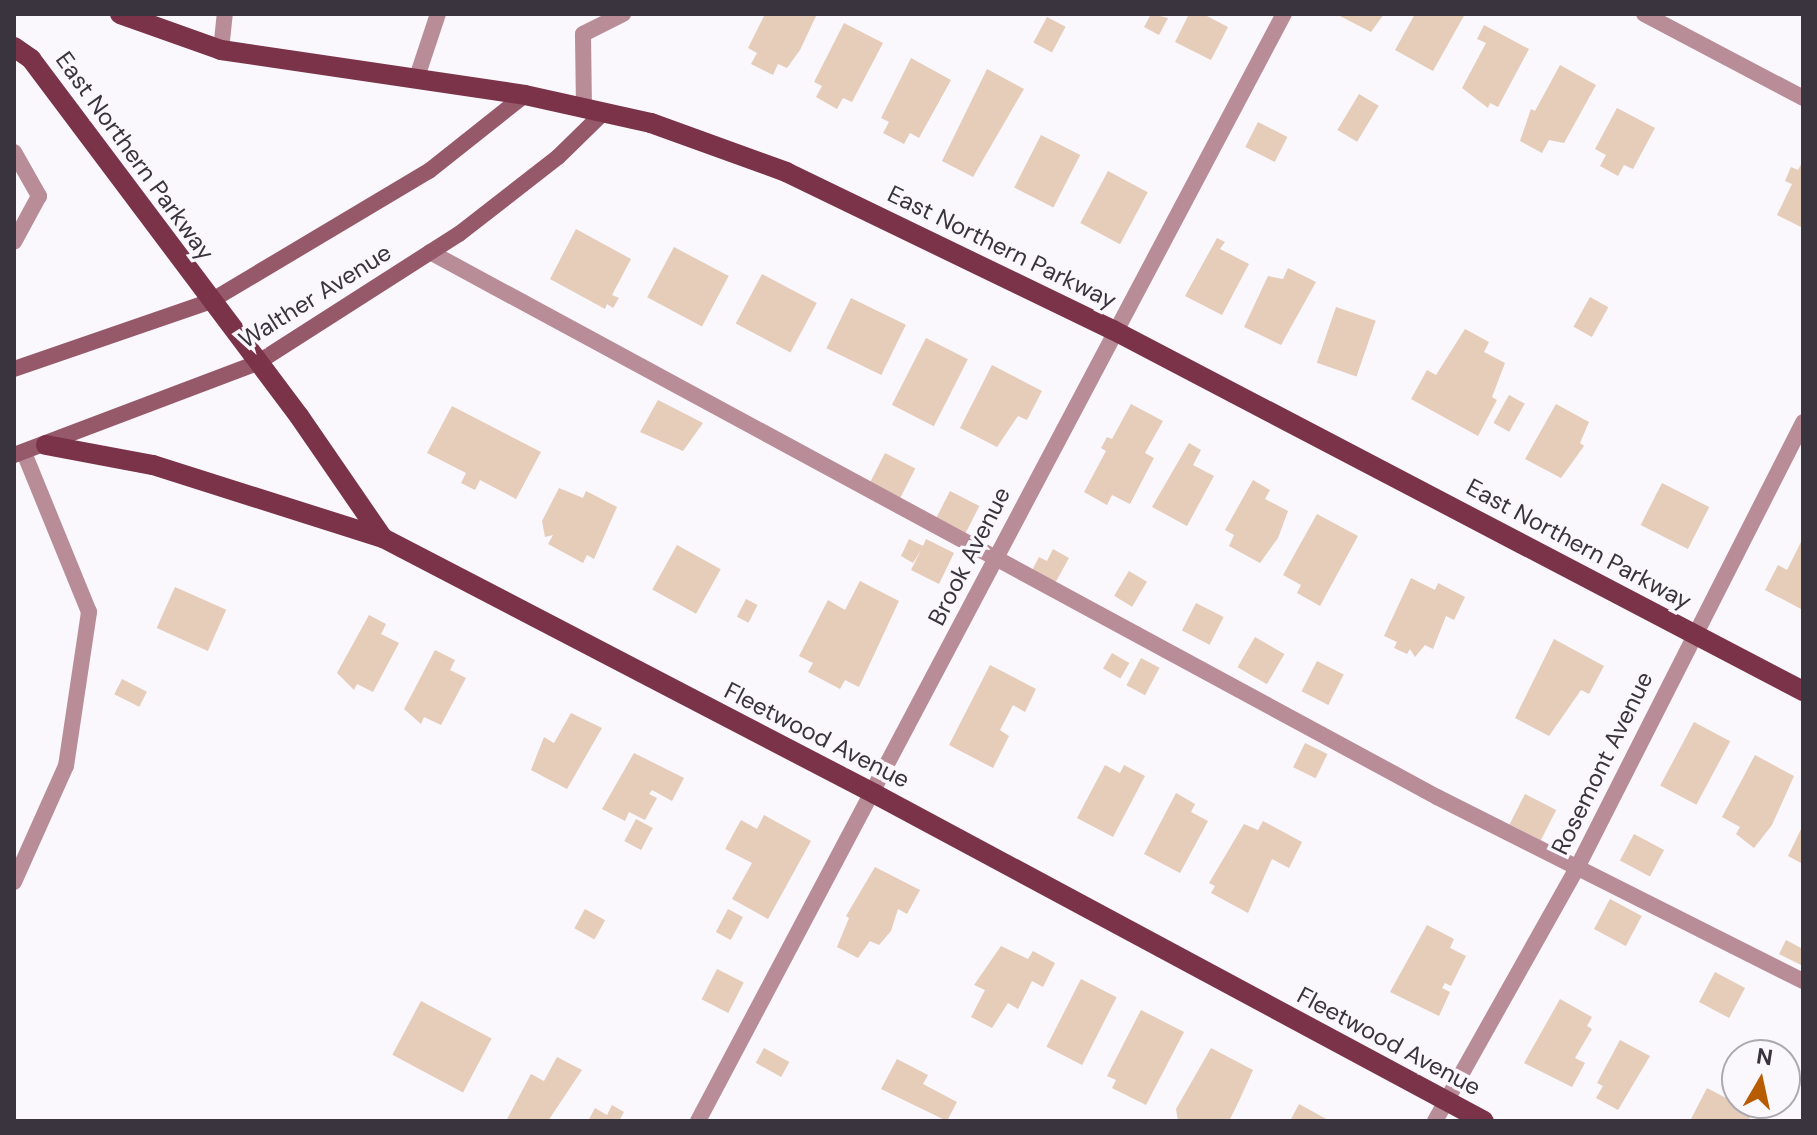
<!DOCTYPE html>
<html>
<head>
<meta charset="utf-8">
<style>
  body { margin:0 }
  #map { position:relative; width:1817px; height:1135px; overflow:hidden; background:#faf7fd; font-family:"DM Sans",sans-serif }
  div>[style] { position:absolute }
  .building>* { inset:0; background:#e5cdba; transform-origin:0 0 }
  .lane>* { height:16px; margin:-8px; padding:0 8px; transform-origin:8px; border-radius:8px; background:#b98d98 }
  .street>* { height:16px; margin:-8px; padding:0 8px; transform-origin:8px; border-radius:8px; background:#b98d98 }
  .secondary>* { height:16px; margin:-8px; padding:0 8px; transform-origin:8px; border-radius:8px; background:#96596a }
  .primary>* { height:20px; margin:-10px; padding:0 10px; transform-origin:10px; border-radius:10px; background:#7b334a }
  span { translate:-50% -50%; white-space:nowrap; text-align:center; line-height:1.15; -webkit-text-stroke:7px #faf7fd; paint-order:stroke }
  .street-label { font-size:24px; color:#39343e }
  .frame { position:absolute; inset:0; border:16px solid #39343e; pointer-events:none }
  .north { position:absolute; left:1721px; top:1039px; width:80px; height:80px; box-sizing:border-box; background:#faf7fd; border:2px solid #ada9b1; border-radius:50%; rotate:9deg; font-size:22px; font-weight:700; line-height:32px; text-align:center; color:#39343e }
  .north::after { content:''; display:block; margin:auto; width:28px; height:36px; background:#b85c03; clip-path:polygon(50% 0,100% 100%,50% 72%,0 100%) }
</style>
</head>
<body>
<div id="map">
  <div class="building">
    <i style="clip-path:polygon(765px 14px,817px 14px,800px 50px,787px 68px,778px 64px,773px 75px,751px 64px,757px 53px,748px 48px)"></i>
    <i style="clip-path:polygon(1151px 14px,1168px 18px,1159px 35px,1144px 27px)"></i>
    <i style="clip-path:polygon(1189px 14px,1203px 14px,1228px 27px,1211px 60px,1175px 42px)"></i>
    <i style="clip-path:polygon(1336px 14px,1384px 14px,1371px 32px)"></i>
    <i style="clip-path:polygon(1415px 14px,1465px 14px,1433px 71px,1395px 50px)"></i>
    <i style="left:1047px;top:17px;width:21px;height:29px;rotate:28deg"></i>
    <i style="clip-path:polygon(844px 23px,883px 43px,852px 102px,843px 98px,837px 109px,816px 97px,822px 86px,814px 82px)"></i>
    <i style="clip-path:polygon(1484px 25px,1529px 49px,1498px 107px,1490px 103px,1488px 108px,1462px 88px,1486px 43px,1477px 39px)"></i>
    <i style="clip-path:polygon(911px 58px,951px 80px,919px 138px,910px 133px,904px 144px,883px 133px,889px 122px,881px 118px)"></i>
    <i style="clip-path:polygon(1560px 65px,1596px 85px,1564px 143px,1549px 140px,1542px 153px,1520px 141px,1531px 109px,1535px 111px)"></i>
    <i style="clip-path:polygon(987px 69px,1024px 89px,973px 177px,942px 161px)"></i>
    <i style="left:1359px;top:94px;width:23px;height:42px;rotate:31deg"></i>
    <i style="clip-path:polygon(1617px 108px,1655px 128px,1633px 169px,1624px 165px,1618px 176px,1600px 166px,1606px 155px,1595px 149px)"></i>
    <i style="left:1258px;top:122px;width:33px;height:28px;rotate:27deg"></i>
    <i style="left:1041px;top:135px;width:44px;height:59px;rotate:27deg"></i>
    <i style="clip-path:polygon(1803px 161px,1803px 228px,1777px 215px,1792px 184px,1785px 181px,1791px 167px,1798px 170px)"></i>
    <i style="left:1108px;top:171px;width:45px;height:59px;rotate:28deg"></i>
    <i style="clip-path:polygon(576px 229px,631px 259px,612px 295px,619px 298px,613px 308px,607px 304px,605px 309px,550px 279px)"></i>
    <i style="clip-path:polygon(1217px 238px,1225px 242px,1220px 249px,1249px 264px,1222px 315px,1185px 296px)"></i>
    <i style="left:674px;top:247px;width:62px;height:57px;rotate:28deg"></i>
    <i style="clip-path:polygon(1288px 268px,1316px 282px,1281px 345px,1244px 327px,1268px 276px,1283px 279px)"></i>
    <i style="left:762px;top:274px;width:62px;height:56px;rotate:28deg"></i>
    <i style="left:1590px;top:297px;width:21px;height:34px;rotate:29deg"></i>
    <i style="left:851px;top:298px;width:61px;height:56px;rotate:26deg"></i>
    <i style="left:1336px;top:307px;width:42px;height:59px;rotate:19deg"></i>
    <i style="clip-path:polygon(1465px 329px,1489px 342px,1484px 352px,1505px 363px,1492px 397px,1497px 400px,1478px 436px,1411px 399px,1427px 370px,1436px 375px)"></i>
    <i style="left:926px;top:338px;width:47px;height:75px;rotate:27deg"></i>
    <i style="clip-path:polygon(992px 365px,1042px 391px,1027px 420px,1018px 416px,997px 447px,960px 428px)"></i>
    <i style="left:1509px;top:395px;width:18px;height:32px;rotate:29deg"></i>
    <i style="clip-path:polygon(658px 400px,703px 423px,683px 451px,640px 432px)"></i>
    <i style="clip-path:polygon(1131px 404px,1163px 421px,1145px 453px,1154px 458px,1130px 504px,1112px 495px,1107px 505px,1084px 492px,1106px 451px,1101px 448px,1107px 437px,1112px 439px)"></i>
    <i style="clip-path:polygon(1556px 404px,1589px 422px,1580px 443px,1584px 446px,1561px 478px,1525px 459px)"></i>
    <i style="clip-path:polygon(452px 406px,541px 452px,516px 499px,480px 480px,475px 490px,461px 483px,466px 473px,427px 453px)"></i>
    <i style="clip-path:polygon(1189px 443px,1201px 450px,1193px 465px,1214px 476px,1187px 526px,1152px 507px)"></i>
    <i style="left:885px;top:453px;width:34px;height:35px;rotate:27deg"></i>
    <i style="clip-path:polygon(1253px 480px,1270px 490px,1265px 499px,1288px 511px,1278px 538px,1260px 563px,1229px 546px,1234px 535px,1225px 530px)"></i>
    <i style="left:1662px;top:483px;width:53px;height:47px;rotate:27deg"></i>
    <i style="clip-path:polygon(559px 488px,583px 498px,586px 491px,617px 507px,594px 559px,587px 555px,583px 563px,548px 544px,553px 535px,545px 537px,542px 521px)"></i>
    <i style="left:950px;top:491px;width:33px;height:31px;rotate:27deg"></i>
    <i style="clip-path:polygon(1317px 514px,1358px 536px,1320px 606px,1297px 593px,1301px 585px,1283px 575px)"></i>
    <i style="clip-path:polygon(1803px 538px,1803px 610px,1765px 590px,1778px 565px,1787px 570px)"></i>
    <i style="clip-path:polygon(909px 539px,923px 546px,926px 539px,954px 553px,939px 584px,911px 570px,921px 550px,913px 563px,901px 556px)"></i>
    <i style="left:677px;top:545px;width:50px;height:51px;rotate:29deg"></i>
    <i style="clip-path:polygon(1053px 549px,1069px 558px,1054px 585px,1031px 572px,1039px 557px,1047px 561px)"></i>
    <i style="left:1129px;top:571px;width:21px;height:29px;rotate:31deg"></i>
    <i style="clip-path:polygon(1411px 578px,1435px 590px,1438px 583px,1465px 597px,1454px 620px,1446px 616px,1433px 649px,1425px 645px,1415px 657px,1410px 649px,1407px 654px,1394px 648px,1397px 642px,1384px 636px)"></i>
    <i style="clip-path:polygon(860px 581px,899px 601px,859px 687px,845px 680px,840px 689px,808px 672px,813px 663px,799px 656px,828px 600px,845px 610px)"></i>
    <i style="left:175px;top:587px;width:56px;height:45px;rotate:24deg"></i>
    <i style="left:746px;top:599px;width:13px;height:20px;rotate:27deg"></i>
    <i style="left:1196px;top:603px;width:31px;height:31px;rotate:27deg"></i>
    <i style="clip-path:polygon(369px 615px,386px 624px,381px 634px,399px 643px,373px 692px,357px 684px,354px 690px,337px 673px)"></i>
    <i style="left:1255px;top:637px;width:34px;height:35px;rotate:30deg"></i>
    <i style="clip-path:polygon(1554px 639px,1604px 666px,1589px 694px,1581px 690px,1549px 736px,1515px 718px)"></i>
    <i style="clip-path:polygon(435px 650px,455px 660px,450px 670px,466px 678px,441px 725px,424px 717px,421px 724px,404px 709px)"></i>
    <i style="left:1112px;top:653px;width:20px;height:18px;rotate:30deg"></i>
    <i style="left:1141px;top:658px;width:21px;height:31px;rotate:28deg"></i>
    <i style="left:1317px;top:661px;width:30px;height:34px;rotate:27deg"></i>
    <i style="clip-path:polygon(990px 665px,1036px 689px,1025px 712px,1013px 705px,1000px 730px,1009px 736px,993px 768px,949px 745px)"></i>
    <i style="left:122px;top:679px;width:28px;height:17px;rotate:27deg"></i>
    <i style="clip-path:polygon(571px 713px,602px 728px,567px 789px,531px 770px,544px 737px,554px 743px)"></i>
    <i style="left:1694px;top:722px;width:41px;height:72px;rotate:28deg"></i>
    <i style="left:1305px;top:743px;width:25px;height:27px;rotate:26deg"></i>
    <i style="clip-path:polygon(634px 753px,684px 778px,672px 801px,652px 790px,649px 794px,657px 798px,645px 820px,629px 812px,625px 821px,602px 809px)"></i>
    <i style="clip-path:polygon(1755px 755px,1794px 776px,1772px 825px,1754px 848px,1736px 834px,1740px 827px,1722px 817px)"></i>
    <i style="clip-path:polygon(1105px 765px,1120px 773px,1124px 765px,1145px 776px,1113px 837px,1077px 818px)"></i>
    <i style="clip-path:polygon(1176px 793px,1195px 804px,1191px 812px,1208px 821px,1180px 873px,1144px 854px)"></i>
    <i style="left:1525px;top:794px;width:35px;height:34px;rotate:27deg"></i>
    <i style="clip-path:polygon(764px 815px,811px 841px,768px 919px,732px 899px,752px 863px,725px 849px,741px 820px,757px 829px)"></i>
    <i style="left:636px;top:819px;width:19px;height:25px;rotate:28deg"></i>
    <i style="clip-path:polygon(1263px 821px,1302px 842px,1289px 868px,1272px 859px,1248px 913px,1211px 893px,1215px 886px,1209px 883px,1244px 824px,1258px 830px)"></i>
    <i style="clip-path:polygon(1803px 825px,1803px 864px,1788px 856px)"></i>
    <i style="left:1634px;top:834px;width:34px;height:30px;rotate:28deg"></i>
    <i style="clip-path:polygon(875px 867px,920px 890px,907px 914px,898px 909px,891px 931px,879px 945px,870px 941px,858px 958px,837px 947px,849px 918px,846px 916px)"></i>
    <i style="left:1610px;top:899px;width:36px;height:34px;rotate:28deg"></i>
    <i style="left:585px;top:909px;width:23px;height:22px;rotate:29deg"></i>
    <i style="left:728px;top:909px;width:17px;height:26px;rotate:28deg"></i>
    <i style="clip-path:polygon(1427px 925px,1454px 939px,1450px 948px,1466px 956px,1451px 986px,1445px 983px,1442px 988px,1450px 992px,1439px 1016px,1390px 992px)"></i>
    <i style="clip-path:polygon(1786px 940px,1803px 949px,1801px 965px,1779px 954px)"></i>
    <i style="clip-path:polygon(1001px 946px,1028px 959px,1033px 951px,1055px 963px,1043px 987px,1032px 981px,1018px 1009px,1008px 1003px,992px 1028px,971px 1017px,985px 990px,974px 985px)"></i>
    <i style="left:717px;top:969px;width:30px;height:34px;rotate:27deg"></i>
    <i style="left:1715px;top:972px;width:34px;height:34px;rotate:28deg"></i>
    <i style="left:1081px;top:979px;width:40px;height:76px;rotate:27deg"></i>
    <i style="clip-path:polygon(1560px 999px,1592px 1017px,1587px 1026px,1592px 1029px,1575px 1058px,1585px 1063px,1572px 1087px,1524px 1063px)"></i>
    <i style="left:421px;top:1001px;width:80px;height:61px;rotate:28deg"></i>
    <i style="clip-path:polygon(1141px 1010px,1184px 1032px,1146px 1105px,1112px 1088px,1116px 1080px,1107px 1076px)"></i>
    <i style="clip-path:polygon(1620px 1040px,1650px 1056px,1618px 1110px,1596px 1098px,1603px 1086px,1597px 1083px)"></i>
    <i style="left:764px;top:1048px;width:29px;height:17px;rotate:29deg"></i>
    <i style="clip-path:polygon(1211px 1048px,1253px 1070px,1238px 1103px,1229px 1121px,1178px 1121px,1176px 1109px)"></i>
    <i style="clip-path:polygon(557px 1057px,582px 1070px,548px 1121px,507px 1119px,531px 1074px,544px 1081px)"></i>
    <i style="clip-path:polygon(897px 1059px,928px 1075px,923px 1084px,957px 1102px,947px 1121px,881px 1089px)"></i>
    <i style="clip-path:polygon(1707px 1088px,1753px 1112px,1748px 1121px,1690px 1121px)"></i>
    <i style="clip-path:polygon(1299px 1104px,1330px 1121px,1290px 1121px)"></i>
    <i style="clip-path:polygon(612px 1105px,624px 1112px,619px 1121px,588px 1121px,595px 1108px,607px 1115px)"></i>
  </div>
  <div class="lane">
    <i style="left:584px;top:108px;width:74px;rotate:-90.8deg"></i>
    <i style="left:583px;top:34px;width:45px;rotate:-26.6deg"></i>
    <i style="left:14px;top:152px;width:51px;rotate:60.4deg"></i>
    <i style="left:39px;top:196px;width:52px;rotate:118.5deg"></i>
    <i style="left:430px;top:252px;width:1145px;rotate:28.42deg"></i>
    <i style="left:1437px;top:797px;width:410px;rotate:26.7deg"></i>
    <i style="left:14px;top:882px;width:127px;rotate:-65.9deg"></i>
    <i style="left:66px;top:766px;width:156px;rotate:-81.5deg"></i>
    <i style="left:89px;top:612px;width:172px;rotate:-112.2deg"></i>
  </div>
  <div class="street">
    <i style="left:1644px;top:14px;width:180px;rotate:27.8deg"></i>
    <i style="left:221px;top:50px;width:36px;rotate:-84deg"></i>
    <i style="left:416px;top:80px;width:70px;rotate:-71.6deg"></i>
    <i style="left:698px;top:1121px;width:1253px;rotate:-62.11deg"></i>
    <i style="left:1435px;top:1121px;width:290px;rotate:-60.7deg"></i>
    <i style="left:1577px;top:868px;width:500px;rotate:-63.1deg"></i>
  </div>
  <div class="secondary">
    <i style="left:14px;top:369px;width:206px;rotate:-19deg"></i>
    <i style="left:209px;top:302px;width:256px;rotate:-30.8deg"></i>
    <i style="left:429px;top:171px;width:122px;rotate:-38.4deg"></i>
    <i style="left:14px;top:455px;width:260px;rotate:-20.7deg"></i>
    <i style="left:257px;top:363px;width:240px;rotate:-32.6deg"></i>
    <i style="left:459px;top:234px;width:125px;rotate:-37.9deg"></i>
    <i style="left:558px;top:157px;width:63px;rotate:-44.4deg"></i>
  </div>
  <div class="primary">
    <i style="left:120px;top:14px;width:107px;rotate:19.6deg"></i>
    <i style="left:221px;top:50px;width:307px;rotate:8.4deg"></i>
    <i style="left:525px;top:95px;width:129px;rotate:12.5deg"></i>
    <i style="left:651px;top:123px;width:144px;rotate:19.9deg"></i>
    <i style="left:786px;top:172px;width:363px;rotate:25.8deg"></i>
    <i style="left:1113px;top:330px;width:779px;rotate:27.62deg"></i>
    <i style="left:14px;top:47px;width:21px;rotate:35deg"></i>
    <i style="left:31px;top:59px;width:446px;rotate:53.1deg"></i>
    <i style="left:299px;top:416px;width:148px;rotate:55.5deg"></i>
    <i style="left:383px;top:538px;width:555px;rotate:27.49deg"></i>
    <i style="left:875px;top:794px;width:691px;rotate:28.23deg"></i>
    <i style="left:46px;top:445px;width:109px;rotate:10.6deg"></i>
    <i style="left:153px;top:465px;width:241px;rotate:17.6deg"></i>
  </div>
  <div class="street-label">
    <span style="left:135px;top:156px;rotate:54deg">East Northern Parkway</span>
    <span style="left:1002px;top:247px;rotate:26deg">East Northern Parkway</span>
    <span style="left:315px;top:296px;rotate:-32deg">Walther Avenue</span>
    <span style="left:1579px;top:544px;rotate:28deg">East Northern Parkway</span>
    <span style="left:969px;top:556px;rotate:-63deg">Brook Avenue</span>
    <span style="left:817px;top:735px;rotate:27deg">Fleetwood Avenue</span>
    <span style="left:1602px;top:763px;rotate:-64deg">Rosemont Avenue</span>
    <span style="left:1389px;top:1041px;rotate:28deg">Fleetwood Avenue</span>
  </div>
  <div class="frame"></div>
  <div class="north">N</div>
</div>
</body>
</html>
